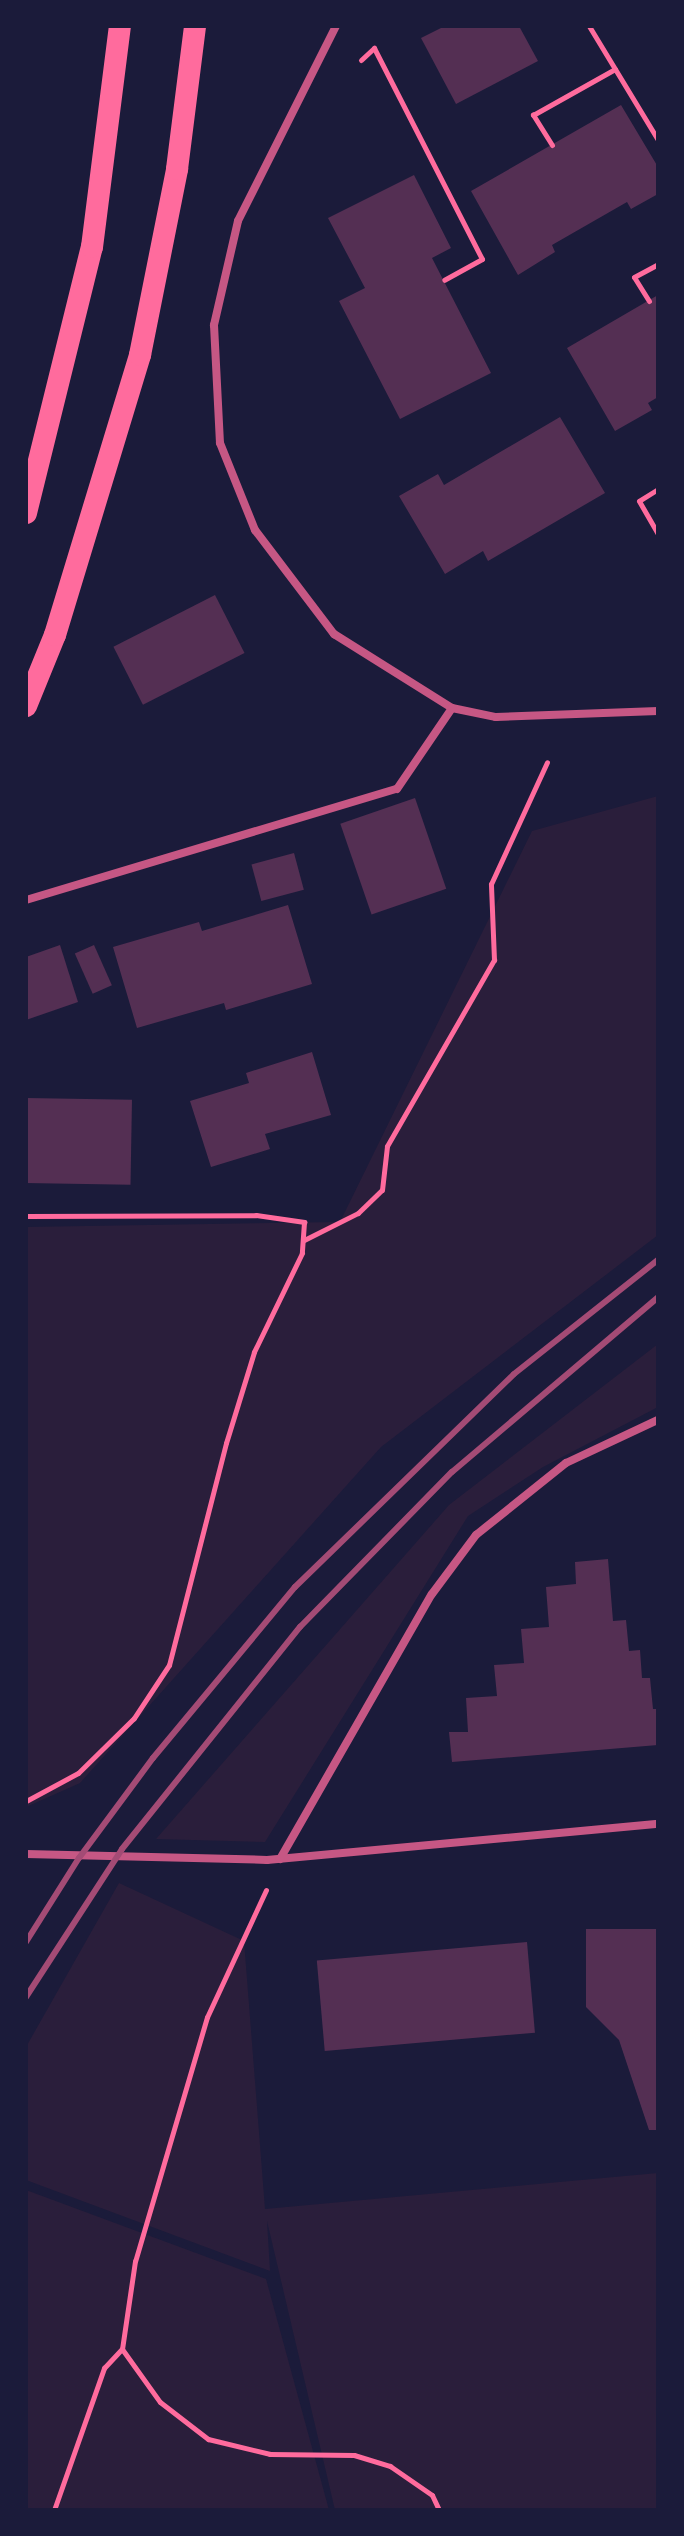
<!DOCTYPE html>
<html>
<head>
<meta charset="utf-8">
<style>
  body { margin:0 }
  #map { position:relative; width:684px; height:2536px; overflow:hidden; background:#1b1b3a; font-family:"Source Sans 3",sans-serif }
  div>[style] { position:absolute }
  .green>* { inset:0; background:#2a1e3b }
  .building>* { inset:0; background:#542f53; transform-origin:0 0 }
  .path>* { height:5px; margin:-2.5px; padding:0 2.5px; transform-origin:2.5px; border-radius:2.5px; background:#ff6b9d }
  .minor>* { height:8px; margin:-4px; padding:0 4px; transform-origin:4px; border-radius:4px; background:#c65784 }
  .trunk>* { height:22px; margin:-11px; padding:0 11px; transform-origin:11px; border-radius:11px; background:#ff6b9d }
  .rail>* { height:6px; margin:-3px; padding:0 3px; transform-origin:3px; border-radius:3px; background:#a44b75 }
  span { translate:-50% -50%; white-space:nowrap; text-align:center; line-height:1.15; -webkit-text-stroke:6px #1b1b3a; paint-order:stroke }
  .frame { position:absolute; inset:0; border:28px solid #1b1b3a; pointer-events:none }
</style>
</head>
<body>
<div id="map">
  <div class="green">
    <i style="clip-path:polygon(658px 796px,658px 1235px,381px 1447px,80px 1783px,26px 1807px,26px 1227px,340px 1222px,532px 831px)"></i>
    <i style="clip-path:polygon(658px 1344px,658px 1407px,543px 1467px,468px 1516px,265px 1842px,156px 1839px,449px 1505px)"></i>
    <i style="clip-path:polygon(119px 1883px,244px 1941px,265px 2209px,658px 2173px,658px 2510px,335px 2510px,267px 2221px,270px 2271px,26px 2180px,26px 2047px)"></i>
    <i style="clip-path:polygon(26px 2190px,266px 2279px,329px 2510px,26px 2510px)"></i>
  </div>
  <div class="building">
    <i style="clip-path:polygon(445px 26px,519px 26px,538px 61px,456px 104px,421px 38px)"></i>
    <i style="clip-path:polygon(621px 105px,658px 167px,658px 194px,631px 209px,627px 202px,552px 245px,555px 252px,518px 275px,471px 191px)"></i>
    <i style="clip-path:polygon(414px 175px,451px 248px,432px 258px,491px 373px,400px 419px,339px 301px,365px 288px,328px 218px)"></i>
    <i style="clip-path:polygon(658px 295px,658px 397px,648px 403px,652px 410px,615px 431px,567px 348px)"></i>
    <i style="clip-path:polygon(560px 417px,605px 493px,488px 561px,483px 551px,445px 574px,399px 496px,438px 474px,444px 485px)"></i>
    <i style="left:215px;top:595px;width:65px;height:114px;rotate:63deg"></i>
    <i style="left:415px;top:798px;width:96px;height:79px;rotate:71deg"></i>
    <i style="left:294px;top:853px;width:38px;height:44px;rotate:75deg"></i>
    <i style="clip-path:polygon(288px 905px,312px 984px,226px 1010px,224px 1003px,137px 1028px,113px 947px,199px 922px,202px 931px)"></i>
    <i style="clip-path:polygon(60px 945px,78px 1002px,26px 1020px,26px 957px)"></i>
    <i style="left:94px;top:945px;width:44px;height:21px;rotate:66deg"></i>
    <i style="clip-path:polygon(312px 1052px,331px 1115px,265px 1134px,270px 1149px,211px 1167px,190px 1101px,249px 1083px,246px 1073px)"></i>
    <i style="left:26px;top:1098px;width:106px;height:85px;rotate:1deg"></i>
    <i style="clip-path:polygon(608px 1559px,613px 1621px,626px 1620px,629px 1651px,640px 1650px,642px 1678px,650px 1678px,653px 1709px,658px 1709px,658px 1745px,452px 1762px,449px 1732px,468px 1732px,466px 1698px,497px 1696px,494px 1665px,524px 1663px,521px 1629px,549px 1627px,546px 1587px,576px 1584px,575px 1562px)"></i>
    <i style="clip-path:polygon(586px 1929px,658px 1929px,658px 2130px,649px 2130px,619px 2040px,586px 2007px)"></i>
    <i style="left:527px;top:1942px;width:91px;height:211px;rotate:85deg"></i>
  </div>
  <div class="path">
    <i style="left:589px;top:26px;width:133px;rotate:58.8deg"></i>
    <i style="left:361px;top:60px;width:18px;rotate:-43deg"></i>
    <i style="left:374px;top:48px;width:237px;rotate:62.9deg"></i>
    <i style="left:482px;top:259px;width:43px;rotate:151.1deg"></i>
    <i style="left:552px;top:145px;width:36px;rotate:-122deg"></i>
    <i style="left:533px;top:115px;width:94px;rotate:-29.3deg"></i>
    <i style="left:649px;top:301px;width:28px;rotate:-122deg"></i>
    <i style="left:634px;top:277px;width:27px;rotate:-28deg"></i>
    <i style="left:658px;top:489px;width:22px;rotate:148deg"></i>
    <i style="left:639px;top:501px;width:38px;rotate:60deg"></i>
    <i style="left:26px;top:1216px;width:230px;rotate:-0.2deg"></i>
    <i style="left:256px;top:1215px;width:49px;rotate:8.3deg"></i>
    <i style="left:304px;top:1222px;width:31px;rotate:94deg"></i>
    <i style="left:302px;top:1253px;width:110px;rotate:115.9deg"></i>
    <i style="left:254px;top:1352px;width:95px;rotate:107.1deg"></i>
    <i style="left:226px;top:1443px;width:229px;rotate:104.4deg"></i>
    <i style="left:169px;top:1665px;width:64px;rotate:123.4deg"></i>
    <i style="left:134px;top:1718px;width:78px;rotate:135.5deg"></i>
    <i style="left:78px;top:1773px;width:59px;rotate:151.7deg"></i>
    <i style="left:304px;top:1240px;width:60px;rotate:-26.6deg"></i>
    <i style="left:358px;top:1213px;width:33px;rotate:-44deg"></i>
    <i style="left:382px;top:1190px;width:44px;rotate:-83.5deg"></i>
    <i style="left:387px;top:1146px;width:215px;rotate:-60.1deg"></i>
    <i style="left:494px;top:960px;width:76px;rotate:-92.3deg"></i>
    <i style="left:491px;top:884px;width:134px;rotate:-65.3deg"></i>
    <i style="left:266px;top:1890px;width:140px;rotate:114.9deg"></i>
    <i style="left:207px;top:2017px;width:254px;rotate:106.4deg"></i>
    <i style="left:135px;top:2261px;width:89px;rotate:98.4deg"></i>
    <i style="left:122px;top:2349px;width:65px;rotate:54.4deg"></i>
    <i style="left:160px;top:2402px;width:61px;rotate:37.6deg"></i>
    <i style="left:208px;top:2439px;width:64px;rotate:13.6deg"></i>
    <i style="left:270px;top:2454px;width:84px;rotate:0.7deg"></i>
    <i style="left:354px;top:2455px;width:38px;rotate:17deg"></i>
    <i style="left:390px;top:2466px;width:51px;rotate:34.6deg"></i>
    <i style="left:432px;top:2495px;width:17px;rotate:65deg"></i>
    <i style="left:54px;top:2510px;width:151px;rotate:-70.6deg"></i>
    <i style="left:104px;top:2368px;width:26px;rotate:-47deg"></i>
  </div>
  <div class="minor">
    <i style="left:336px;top:26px;width:218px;rotate:116.7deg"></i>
    <i style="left:238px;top:221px;width:107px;rotate:103deg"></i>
    <i style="left:214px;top:325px;width:118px;rotate:87.1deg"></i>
    <i style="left:220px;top:443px;width:94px;rotate:68.1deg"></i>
    <i style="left:255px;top:530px;width:131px;rotate:52.8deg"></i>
    <i style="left:334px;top:634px;width:139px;rotate:32.1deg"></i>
    <i style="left:452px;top:708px;width:45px;rotate:11.6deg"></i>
    <i style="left:496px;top:717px;width:162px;rotate:-2.1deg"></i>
    <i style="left:26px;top:900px;width:387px;rotate:-16.7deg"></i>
    <i style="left:397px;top:789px;width:98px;rotate:-55.8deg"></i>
    <i style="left:26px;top:1854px;width:241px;rotate:1.4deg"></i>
    <i style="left:267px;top:1860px;width:393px;rotate:-5.3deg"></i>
    <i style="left:280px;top:1859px;width:305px;rotate:-60.2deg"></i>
    <i style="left:432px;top:1594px;width:74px;rotate:-53.3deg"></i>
    <i style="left:476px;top:1535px;width:115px;rotate:-38.7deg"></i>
    <i style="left:566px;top:1463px;width:102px;rotate:-25.1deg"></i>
  </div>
  <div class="trunk">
    <i style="left:26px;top:513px;width:274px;rotate:-76.1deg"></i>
    <i style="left:92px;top:247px;width:223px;rotate:-82.8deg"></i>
    <i style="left:26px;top:706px;width:77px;rotate:-67.8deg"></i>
    <i style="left:55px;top:635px;width:293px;rotate:-73.1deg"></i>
    <i style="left:140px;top:355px;width:190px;rotate:-78.7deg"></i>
    <i style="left:177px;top:169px;width:144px;rotate:-82.8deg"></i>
  </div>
  <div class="rail">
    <i style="left:26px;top:1942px;width:99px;rotate:-57.8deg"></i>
    <i style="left:79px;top:1858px;width:124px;rotate:-53.5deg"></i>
    <i style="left:153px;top:1758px;width:222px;rotate:-50.3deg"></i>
    <i style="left:295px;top:1587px;width:305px;rotate:-44.2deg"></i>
    <i style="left:514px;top:1374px;width:184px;rotate:-38.4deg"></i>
    <i style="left:26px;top:1997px;width:176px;rotate:-57deg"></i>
    <i style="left:122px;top:1849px;width:285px;rotate:-51.3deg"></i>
    <i style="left:300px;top:1627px;width:217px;rotate:-45.6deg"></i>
    <i style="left:452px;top:1472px;width:270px;rotate:-40.3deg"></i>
  </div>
  <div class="frame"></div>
</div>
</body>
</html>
